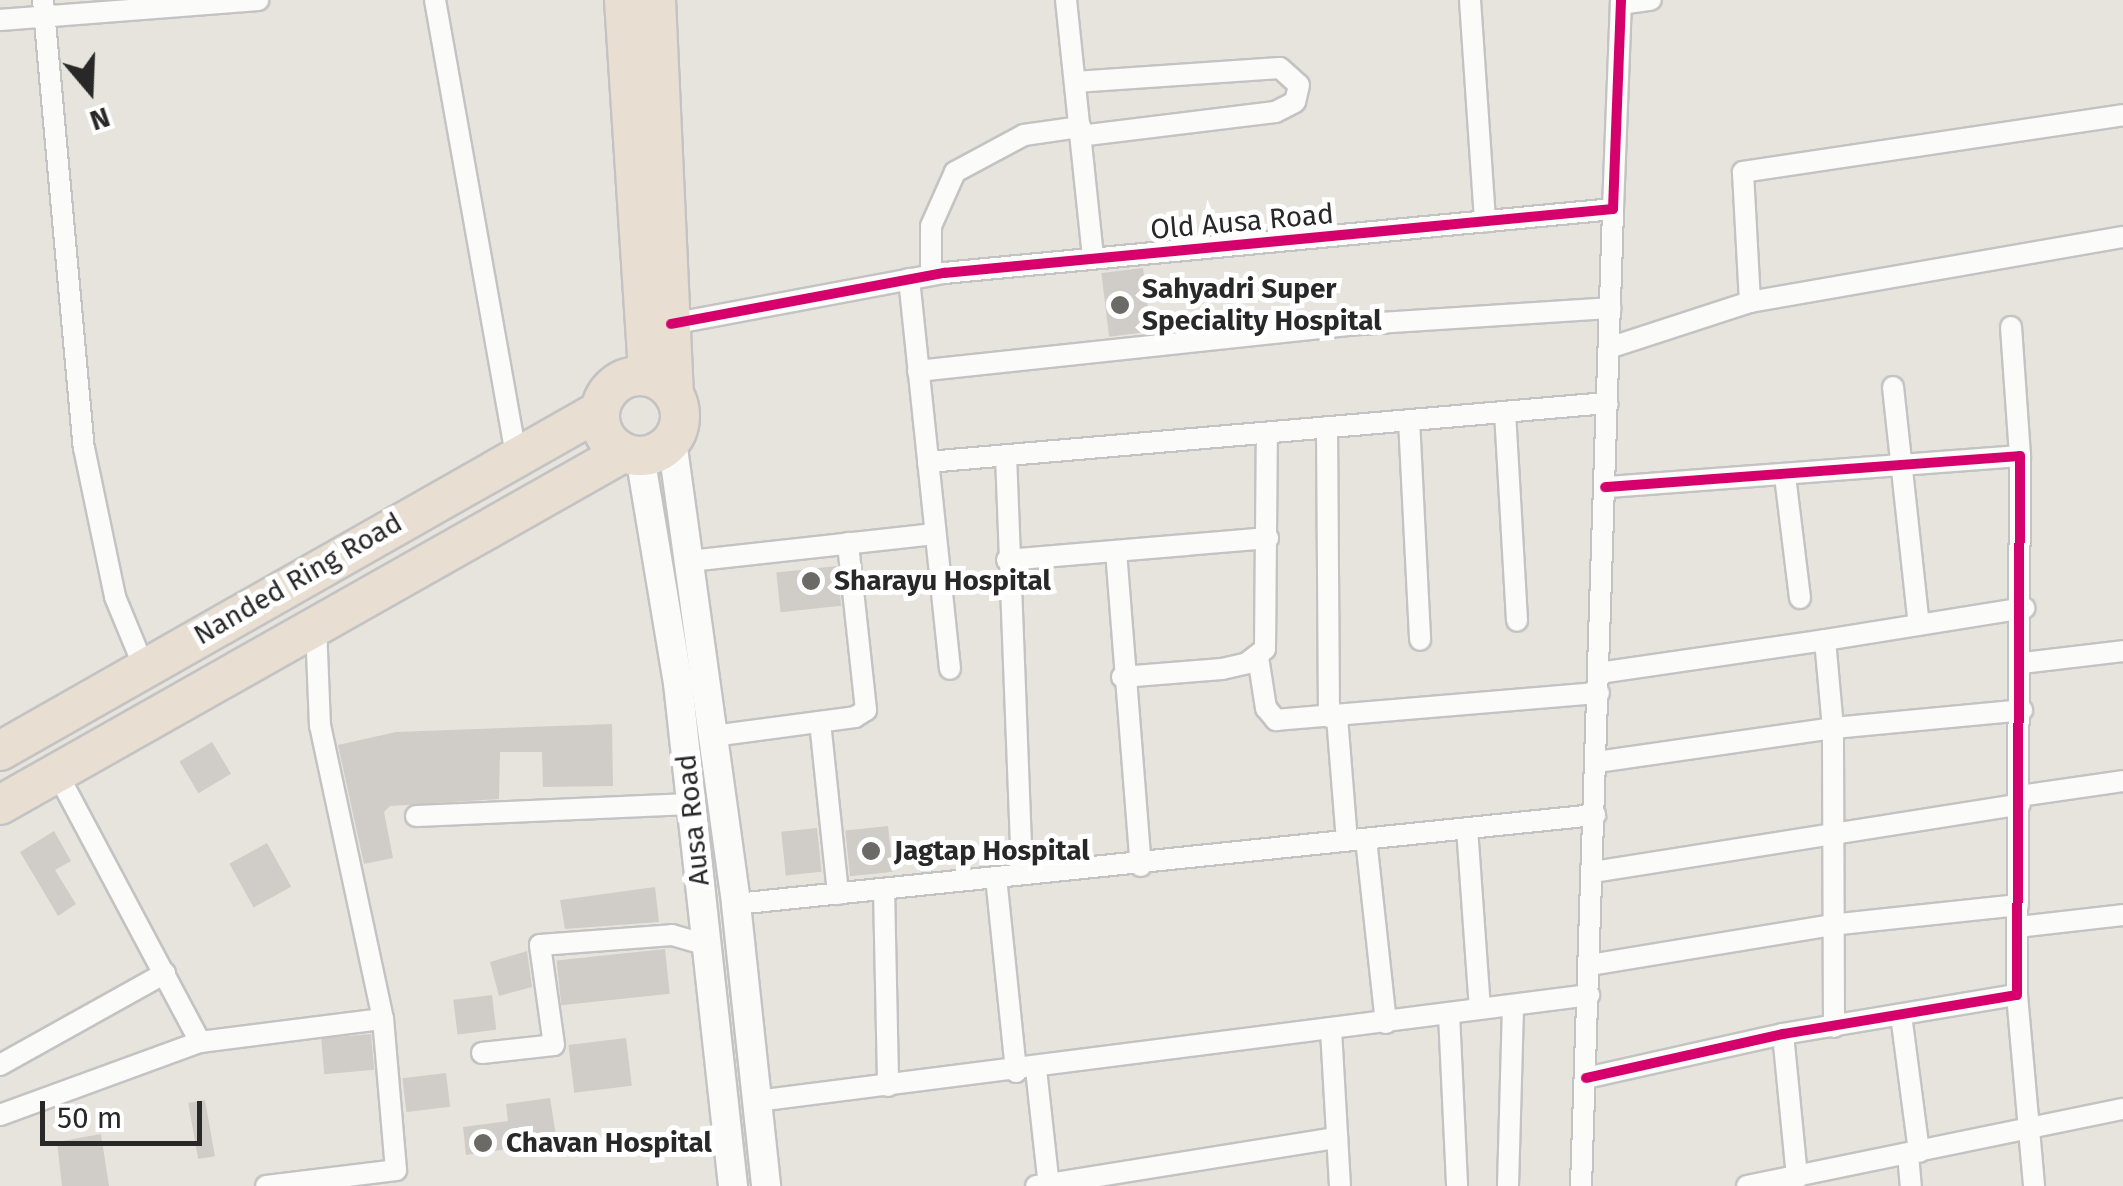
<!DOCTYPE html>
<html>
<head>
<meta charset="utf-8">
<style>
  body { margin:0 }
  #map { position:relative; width:2123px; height:1186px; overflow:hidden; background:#e7e4dd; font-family:"Fira Sans",sans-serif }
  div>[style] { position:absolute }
  .building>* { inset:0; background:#d0cdc8; transform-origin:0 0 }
  .roads { filter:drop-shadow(2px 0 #c4c3c3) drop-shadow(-2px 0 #c4c3c3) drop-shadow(0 2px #c4c3c3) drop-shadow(0 -2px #c4c3c3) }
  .street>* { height:20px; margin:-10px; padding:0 10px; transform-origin:10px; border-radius:10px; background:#fbfbfa }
  .secondary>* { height:28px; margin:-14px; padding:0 14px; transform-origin:14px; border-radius:14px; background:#fbfbfa }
  .highway>* { height:38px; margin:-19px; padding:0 19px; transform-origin:19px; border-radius:19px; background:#e8ded2 }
  .highway>.ring { margin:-19px; padding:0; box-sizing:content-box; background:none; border:38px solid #e8ded2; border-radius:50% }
  .cycleway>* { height:10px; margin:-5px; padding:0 5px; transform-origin:5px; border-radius:5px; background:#d6006c }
  .dots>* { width:28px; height:28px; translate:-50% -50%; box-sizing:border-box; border:5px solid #fff; border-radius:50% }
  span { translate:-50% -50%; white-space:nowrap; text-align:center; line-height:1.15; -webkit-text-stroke:10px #fff; paint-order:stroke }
  .street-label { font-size:28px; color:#282828 }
  .poi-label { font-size:28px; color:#282828; font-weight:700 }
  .left { translate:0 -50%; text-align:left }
  .north { position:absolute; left:40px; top:40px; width:100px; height:100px; -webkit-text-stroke:8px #fff; paint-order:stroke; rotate:161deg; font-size:28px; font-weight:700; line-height:40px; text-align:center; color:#282828 }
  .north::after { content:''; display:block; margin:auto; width:35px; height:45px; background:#282828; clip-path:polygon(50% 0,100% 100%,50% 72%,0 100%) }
  .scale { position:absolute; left:40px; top:1101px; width:162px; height:45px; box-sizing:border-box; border:5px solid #282828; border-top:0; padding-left:12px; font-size:30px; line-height:35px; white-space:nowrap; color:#282828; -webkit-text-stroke:8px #fff; paint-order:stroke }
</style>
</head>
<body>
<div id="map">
  <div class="building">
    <i style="left:1143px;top:268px;width:64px;height:42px;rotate:83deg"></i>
    <i style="left:837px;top:566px;width:40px;height:61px;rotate:84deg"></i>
    <i style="clip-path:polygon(612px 724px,613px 786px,543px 787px,542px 752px,500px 752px,499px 799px,390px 806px,384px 812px,393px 858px,364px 864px,338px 745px,396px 732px)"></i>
    <i style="left:212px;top:742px;width:37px;height:38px;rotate:59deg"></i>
    <i style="left:888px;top:826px;width:46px;height:43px;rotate:84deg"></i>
    <i style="left:817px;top:828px;width:44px;height:36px;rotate:84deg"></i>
    <i style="clip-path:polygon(54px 831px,71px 861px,55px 870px,76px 904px,58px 916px,20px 852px)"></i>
    <i style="left:267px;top:843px;width:50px;height:43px;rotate:61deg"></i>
    <i style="clip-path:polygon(655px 887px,659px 922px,565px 929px,560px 900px)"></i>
    <i style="left:665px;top:949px;width:45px;height:109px;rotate:84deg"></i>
    <i style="clip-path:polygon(527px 951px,532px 987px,499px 996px,490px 962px)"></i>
    <i style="left:492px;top:995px;width:35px;height:39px;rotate:83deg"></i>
    <i style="left:371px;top:1034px;width:36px;height:50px;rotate:85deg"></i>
    <i style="left:626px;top:1038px;width:48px;height:58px;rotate:83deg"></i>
    <i style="left:446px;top:1073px;width:34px;height:44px;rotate:83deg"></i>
    <i style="clip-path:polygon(550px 1098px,557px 1142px,466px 1155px,463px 1127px,508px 1121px,506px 1104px)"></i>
    <i style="left:205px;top:1100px;width:57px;height:17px;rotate:80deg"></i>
    <i style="clip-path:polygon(101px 1134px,109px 1186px,62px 1186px,57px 1142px)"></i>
  </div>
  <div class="roads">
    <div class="street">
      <i style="left:43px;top:0;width:450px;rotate:84.8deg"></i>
      <i style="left:84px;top:448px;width:152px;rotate:78.2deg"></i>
      <i style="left:115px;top:597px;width:76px;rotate:67.5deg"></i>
      <i style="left:435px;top:0;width:464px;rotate:79.9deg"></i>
      <i style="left:1066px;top:0;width:259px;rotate:84deg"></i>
      <i style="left:1470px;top:0;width:222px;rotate:86.1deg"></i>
      <i style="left:1621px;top:4px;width:30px;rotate:-8deg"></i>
      <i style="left:0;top:20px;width:259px;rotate:-4.4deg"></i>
      <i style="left:1075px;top:82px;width:205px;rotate:-3.9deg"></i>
      <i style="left:1280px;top:68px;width:25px;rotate:42deg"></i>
      <i style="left:1299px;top:85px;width:17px;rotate:103deg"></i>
      <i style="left:1295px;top:102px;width:22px;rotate:153deg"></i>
      <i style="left:1275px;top:112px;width:196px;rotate:173deg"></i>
      <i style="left:931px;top:275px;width:49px;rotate:-90deg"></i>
      <i style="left:931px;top:226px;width:59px;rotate:-66deg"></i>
      <i style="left:955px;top:172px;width:78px;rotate:-28.2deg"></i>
      <i style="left:1024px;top:135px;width:57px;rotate:-8.1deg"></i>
      <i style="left:909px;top:279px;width:392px;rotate:84deg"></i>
      <i style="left:1750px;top:302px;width:130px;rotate:-93.1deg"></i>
      <i style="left:1743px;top:172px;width:384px;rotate:-8.5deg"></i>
      <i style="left:671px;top:324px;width:278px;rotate:-10.6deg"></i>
      <i style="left:944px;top:273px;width:672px;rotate:-5.46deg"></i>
      <i style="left:1613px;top:209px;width:209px;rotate:-87.8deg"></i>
      <i style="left:2011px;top:327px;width:129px;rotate:86deg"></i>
      <i style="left:1609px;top:348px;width:148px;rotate:-18.1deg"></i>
      <i style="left:1750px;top:302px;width:379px;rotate:-9.9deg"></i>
      <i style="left:918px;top:371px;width:432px;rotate:-6.1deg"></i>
      <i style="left:1348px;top:325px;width:263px;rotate:-3.7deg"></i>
      <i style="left:1893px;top:387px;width:239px;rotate:83.8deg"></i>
      <i style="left:1505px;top:412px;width:209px;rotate:86.7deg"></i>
      <i style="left:1409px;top:420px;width:220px;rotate:87.1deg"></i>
      <i style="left:1327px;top:427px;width:290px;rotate:89.6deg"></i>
      <i style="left:1006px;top:455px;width:419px;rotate:87.8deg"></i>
      <i style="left:928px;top:462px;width:682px;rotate:-4.97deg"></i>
      <i style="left:1785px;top:476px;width:123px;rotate:83deg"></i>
      <i style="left:1116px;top:551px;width:316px;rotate:85.5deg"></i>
      <i style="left:1007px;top:560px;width:262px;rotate:-4.8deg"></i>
      <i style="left:690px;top:561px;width:246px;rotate:-6.3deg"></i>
      <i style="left:1258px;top:657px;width:52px;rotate:81.1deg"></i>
      <i style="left:1266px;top:708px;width:16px;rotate:50deg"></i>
      <i style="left:1276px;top:720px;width:324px;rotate:-4.8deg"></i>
      <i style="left:2023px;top:663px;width:101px;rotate:-6.8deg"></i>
      <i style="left:1599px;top:673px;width:228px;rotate:-8.3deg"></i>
      <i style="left:1122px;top:677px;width:100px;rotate:-4.6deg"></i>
      <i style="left:1222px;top:669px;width:26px;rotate:-13deg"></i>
      <i style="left:1247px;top:663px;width:23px;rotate:-38deg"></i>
      <i style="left:1265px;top:649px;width:216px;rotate:-89.5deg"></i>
      <i style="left:1337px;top:717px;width:124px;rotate:85.4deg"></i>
      <i style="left:820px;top:722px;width:173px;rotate:84deg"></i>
      <i style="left:713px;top:736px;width:143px;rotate:-7.6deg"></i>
      <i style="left:855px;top:717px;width:13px;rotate:-32deg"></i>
      <i style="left:866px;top:710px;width:168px;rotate:-96.2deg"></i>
      <i style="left:1597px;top:762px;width:238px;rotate:-8.2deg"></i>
      <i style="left:1833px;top:728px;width:190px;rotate:-5.4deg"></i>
      <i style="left:56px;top:771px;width:307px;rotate:62deg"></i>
      <i style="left:2020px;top:796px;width:104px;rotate:-8.3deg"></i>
      <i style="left:416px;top:816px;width:275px;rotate:-2.5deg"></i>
      <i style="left:1467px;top:828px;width:181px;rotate:85.9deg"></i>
      <i style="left:1366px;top:839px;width:185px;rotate:83.8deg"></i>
      <i style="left:1593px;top:872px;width:432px;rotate:-9deg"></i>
      <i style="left:996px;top:877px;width:196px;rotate:84.1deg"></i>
      <i style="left:884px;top:889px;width:197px;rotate:88.8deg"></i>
      <i style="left:736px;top:904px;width:864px;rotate:-5.92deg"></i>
      <i style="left:2018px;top:927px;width:106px;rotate:-6.5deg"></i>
      <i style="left:1590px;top:965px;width:244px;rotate:-9.4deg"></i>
      <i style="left:1831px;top:925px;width:188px;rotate:-6.1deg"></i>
      <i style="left:2017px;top:995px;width:192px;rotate:84.9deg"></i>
      <i style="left:1449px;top:1014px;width:172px;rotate:87.3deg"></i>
      <i style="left:1901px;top:1015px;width:138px;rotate:82.5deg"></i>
      <i style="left:1834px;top:1027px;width:299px;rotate:-90.2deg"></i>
      <i style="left:1833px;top:728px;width:88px;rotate:-95.2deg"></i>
      <i style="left:1825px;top:640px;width:202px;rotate:-9.1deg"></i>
      <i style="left:1331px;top:1030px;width:156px;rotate:86.7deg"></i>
      <i style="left:1783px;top:1034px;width:145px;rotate:84.4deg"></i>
      <i style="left:482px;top:1053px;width:72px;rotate:-6.3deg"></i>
      <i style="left:554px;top:1045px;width:101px;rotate:-98deg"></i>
      <i style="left:540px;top:945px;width:132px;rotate:-4.3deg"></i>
      <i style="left:672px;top:935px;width:36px;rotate:16deg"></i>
      <i style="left:0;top:1065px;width:189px;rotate:-29.1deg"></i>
      <i style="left:1036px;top:1069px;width:118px;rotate:83.7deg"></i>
      <i style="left:1586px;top:1078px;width:202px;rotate:-12.6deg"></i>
      <i style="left:1783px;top:1034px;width:237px;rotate:-9.5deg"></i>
      <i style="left:2017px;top:995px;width:539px;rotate:-89.68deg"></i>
      <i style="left:2020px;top:456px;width:416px;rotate:175.7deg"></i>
      <i style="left:757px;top:1101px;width:839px;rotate:-7.26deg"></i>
      <i style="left:0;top:1115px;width:213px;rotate:-20.1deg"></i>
      <i style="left:200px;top:1042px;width:184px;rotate:-7.2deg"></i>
      <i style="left:1908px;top:1154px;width:32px;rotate:85deg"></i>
      <i style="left:266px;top:1186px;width:131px;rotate:-7deg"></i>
      <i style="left:396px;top:1170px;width:152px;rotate:-94.9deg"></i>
      <i style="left:383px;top:1019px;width:300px;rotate:-102.1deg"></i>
      <i style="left:320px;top:726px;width:98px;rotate:-92.3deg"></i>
      <i style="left:1036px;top:1186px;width:305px;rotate:-9.1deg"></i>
      <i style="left:1508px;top:1186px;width:181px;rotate:-88.4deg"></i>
      <i style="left:1581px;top:1186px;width:978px;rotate:-88.12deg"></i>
      <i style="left:1747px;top:1186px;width:384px;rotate:-11.6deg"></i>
    </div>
    <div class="secondary">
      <i style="left:672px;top:441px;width:467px;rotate:82.1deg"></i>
      <i style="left:736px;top:904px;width:284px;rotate:83.9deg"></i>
      <i style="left:640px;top:456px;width:230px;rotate:80.5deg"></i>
      <i style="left:678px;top:683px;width:506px;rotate:83.76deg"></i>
    </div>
    <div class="highway">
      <i style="left:624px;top:0;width:376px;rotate:86.3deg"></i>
      <i style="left:656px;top:0;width:393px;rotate:87.4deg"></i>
      <i class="ring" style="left:600px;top:376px;width:42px;height:42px"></i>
      <i style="left:0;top:751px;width:689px;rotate:-29.58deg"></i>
      <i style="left:0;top:805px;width:716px;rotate:-29.47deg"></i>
    </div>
  </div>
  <div class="cycleway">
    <i style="left:671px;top:324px;width:278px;rotate:-10.6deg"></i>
    <i style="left:944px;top:273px;width:672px;rotate:-5.46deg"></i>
    <i style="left:1613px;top:209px;width:209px;rotate:-87.8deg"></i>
    <i style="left:1586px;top:1078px;width:202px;rotate:-12.6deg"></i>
    <i style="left:1783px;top:1034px;width:237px;rotate:-9.5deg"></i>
    <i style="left:2017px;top:995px;width:539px;rotate:-89.68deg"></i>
    <i style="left:2020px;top:456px;width:416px;rotate:175.7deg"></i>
  </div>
  <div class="dots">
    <i style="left:1120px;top:305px;background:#6b6a67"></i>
    <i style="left:811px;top:581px;background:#6b6a67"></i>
    <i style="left:871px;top:851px;background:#6b6a67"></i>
    <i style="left:483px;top:1143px;background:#6b6a67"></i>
  </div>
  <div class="street-label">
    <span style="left:1242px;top:222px;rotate:-5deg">Old Ausa Road</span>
    <span style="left:298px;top:579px;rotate:-30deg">Nanded Ring Road</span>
    <span style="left:693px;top:820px;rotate:-96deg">Ausa Road</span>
  </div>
  <div class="poi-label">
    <span class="left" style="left:1142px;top:305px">Sahyadri Super<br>Speciality Hospital</span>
    <span class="left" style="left:834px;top:581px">Sharayu Hospital</span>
    <span class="left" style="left:894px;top:851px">Jagtap Hospital</span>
    <span class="left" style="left:506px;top:1143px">Chavan Hospital</span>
  </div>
  <div class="north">N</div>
  <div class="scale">50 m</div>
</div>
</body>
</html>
